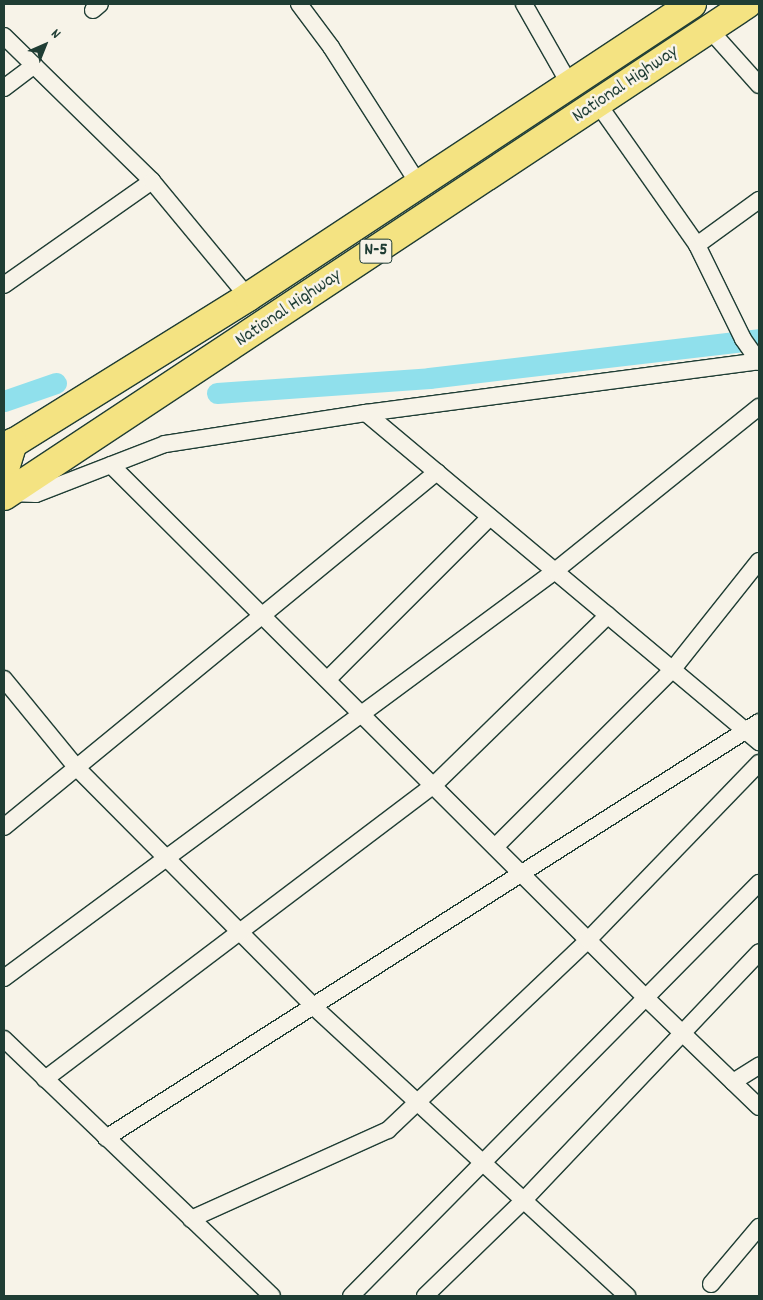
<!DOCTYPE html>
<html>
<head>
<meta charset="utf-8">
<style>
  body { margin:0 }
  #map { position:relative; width:763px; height:1300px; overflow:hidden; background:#f7f3e8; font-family:Dekko,sans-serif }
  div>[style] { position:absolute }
  .canal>* { height:21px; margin:-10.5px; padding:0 10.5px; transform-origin:10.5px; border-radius:10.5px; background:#90e0ec }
  .roads { filter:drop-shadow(1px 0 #1f3d34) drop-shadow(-1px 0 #1f3d34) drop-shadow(0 1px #1f3d34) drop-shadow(0 -1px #1f3d34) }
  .minor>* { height:16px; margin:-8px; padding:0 8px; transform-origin:8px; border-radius:8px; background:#f7f3e8 }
  .trunk>* { height:28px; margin:-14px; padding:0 14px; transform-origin:14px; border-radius:14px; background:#f4e382 }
  span { translate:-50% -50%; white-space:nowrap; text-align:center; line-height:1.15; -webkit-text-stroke:5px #f7f3e8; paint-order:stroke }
  .shield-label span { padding:1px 4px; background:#f7f3e8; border:1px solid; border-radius:4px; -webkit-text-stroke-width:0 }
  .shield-label { font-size:18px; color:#1f3d34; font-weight:700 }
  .street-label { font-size:19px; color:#1f3d34 }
  .frame { position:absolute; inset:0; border:5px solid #1f3d34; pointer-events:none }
  .north { position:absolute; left:20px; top:20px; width:50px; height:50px; -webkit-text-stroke:4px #f7f3e8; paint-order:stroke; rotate:44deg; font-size:14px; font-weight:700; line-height:20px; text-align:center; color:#1f3d34 }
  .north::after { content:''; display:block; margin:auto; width:18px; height:22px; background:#1f3d34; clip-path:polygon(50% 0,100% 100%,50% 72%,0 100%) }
</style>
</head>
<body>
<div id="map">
  <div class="canal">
    <i style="left:217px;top:393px;width:213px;rotate:-4deg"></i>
    <i style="left:429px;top:378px;width:332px;rotate:-6.7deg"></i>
    <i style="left:4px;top:401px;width:55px;rotate:-19.1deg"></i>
  </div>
  <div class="roads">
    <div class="minor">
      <i style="left:299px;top:4px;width:54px;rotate:53.3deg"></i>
      <i style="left:331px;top:47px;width:165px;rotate:57.4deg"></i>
      <i style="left:524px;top:4px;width:93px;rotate:60.4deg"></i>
      <i style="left:93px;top:10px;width:9px;rotate:-41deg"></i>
      <i style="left:709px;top:29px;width:75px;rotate:48.2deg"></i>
      <i style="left:4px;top:36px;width:207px;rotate:44.4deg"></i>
      <i style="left:4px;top:88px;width:38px;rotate:-37deg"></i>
      <i style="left:598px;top:104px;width:172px;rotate:54.9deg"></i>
      <i style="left:697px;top:245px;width:105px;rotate:63.9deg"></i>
      <i style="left:743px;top:339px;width:28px;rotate:55deg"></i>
      <i style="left:697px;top:245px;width:77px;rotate:-36deg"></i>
      <i style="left:4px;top:285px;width:181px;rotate:-35.1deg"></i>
      <i style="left:152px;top:181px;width:151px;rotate:50.4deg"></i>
      <i style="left:366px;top:413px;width:513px;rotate:39.93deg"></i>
      <i style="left:111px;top:465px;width:755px;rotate:44.89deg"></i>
      <i style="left:646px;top:998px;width:157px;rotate:44deg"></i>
      <i style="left:9px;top:493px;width:27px;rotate:2deg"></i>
      <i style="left:36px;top:494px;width:138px;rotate:-21.2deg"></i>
      <i style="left:165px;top:444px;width:203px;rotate:-8.8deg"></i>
      <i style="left:366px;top:413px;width:396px;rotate:-7.5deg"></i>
      <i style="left:4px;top:679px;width:114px;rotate:50.7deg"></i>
      <i style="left:76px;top:767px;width:335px;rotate:45.2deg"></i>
      <i style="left:312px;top:1005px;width:429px;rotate:42.7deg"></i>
      <i style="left:328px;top:679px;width:229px;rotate:-45deg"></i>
      <i style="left:4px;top:827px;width:560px;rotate:-39.35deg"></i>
      <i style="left:495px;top:847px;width:252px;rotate:-45deg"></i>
      <i style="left:673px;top:669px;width:138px;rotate:-51.5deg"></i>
      <i style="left:4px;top:978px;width:685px;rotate:-36.45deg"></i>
      <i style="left:555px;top:571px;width:262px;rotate:-38.8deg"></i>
      <i style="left:4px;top:1039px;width:371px;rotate:43.8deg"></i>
      <i style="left:45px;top:1079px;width:488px;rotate:-37.1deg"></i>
      <i style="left:434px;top:785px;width:243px;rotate:-44.3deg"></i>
      <i style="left:733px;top:1082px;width:31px;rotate:-32deg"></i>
      <i style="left:106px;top:1138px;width:774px;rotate:-32.5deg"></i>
      <i style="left:191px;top:1219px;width:216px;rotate:-24.3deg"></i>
      <i style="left:388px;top:1130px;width:276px;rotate:-43.5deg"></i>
      <i style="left:588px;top:940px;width:246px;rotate:-46deg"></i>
      <i style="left:711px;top:1284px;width:75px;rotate:-49.9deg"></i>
      <i style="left:351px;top:1296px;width:581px;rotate:-45.35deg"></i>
      <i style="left:425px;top:1296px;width:136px;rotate:-44.1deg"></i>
      <i style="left:523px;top:1201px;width:343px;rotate:-46.5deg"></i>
    </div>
    <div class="trunk">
      <i style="left:4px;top:449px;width:287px;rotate:-31.9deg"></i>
      <i style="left:248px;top:297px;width:532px;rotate:-33.42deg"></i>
      <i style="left:4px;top:472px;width:31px;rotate:-73deg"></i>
      <i style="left:4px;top:496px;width:891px;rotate:-33.51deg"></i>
    </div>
  </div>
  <div class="shield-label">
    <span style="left:376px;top:251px">N-5</span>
  </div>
  <div class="street-label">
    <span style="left:626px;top:85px;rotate:-34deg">National Highway</span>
    <span style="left:289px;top:309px;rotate:-34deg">National Highway</span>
  </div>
  <div class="frame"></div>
  <div class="north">N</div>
</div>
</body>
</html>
